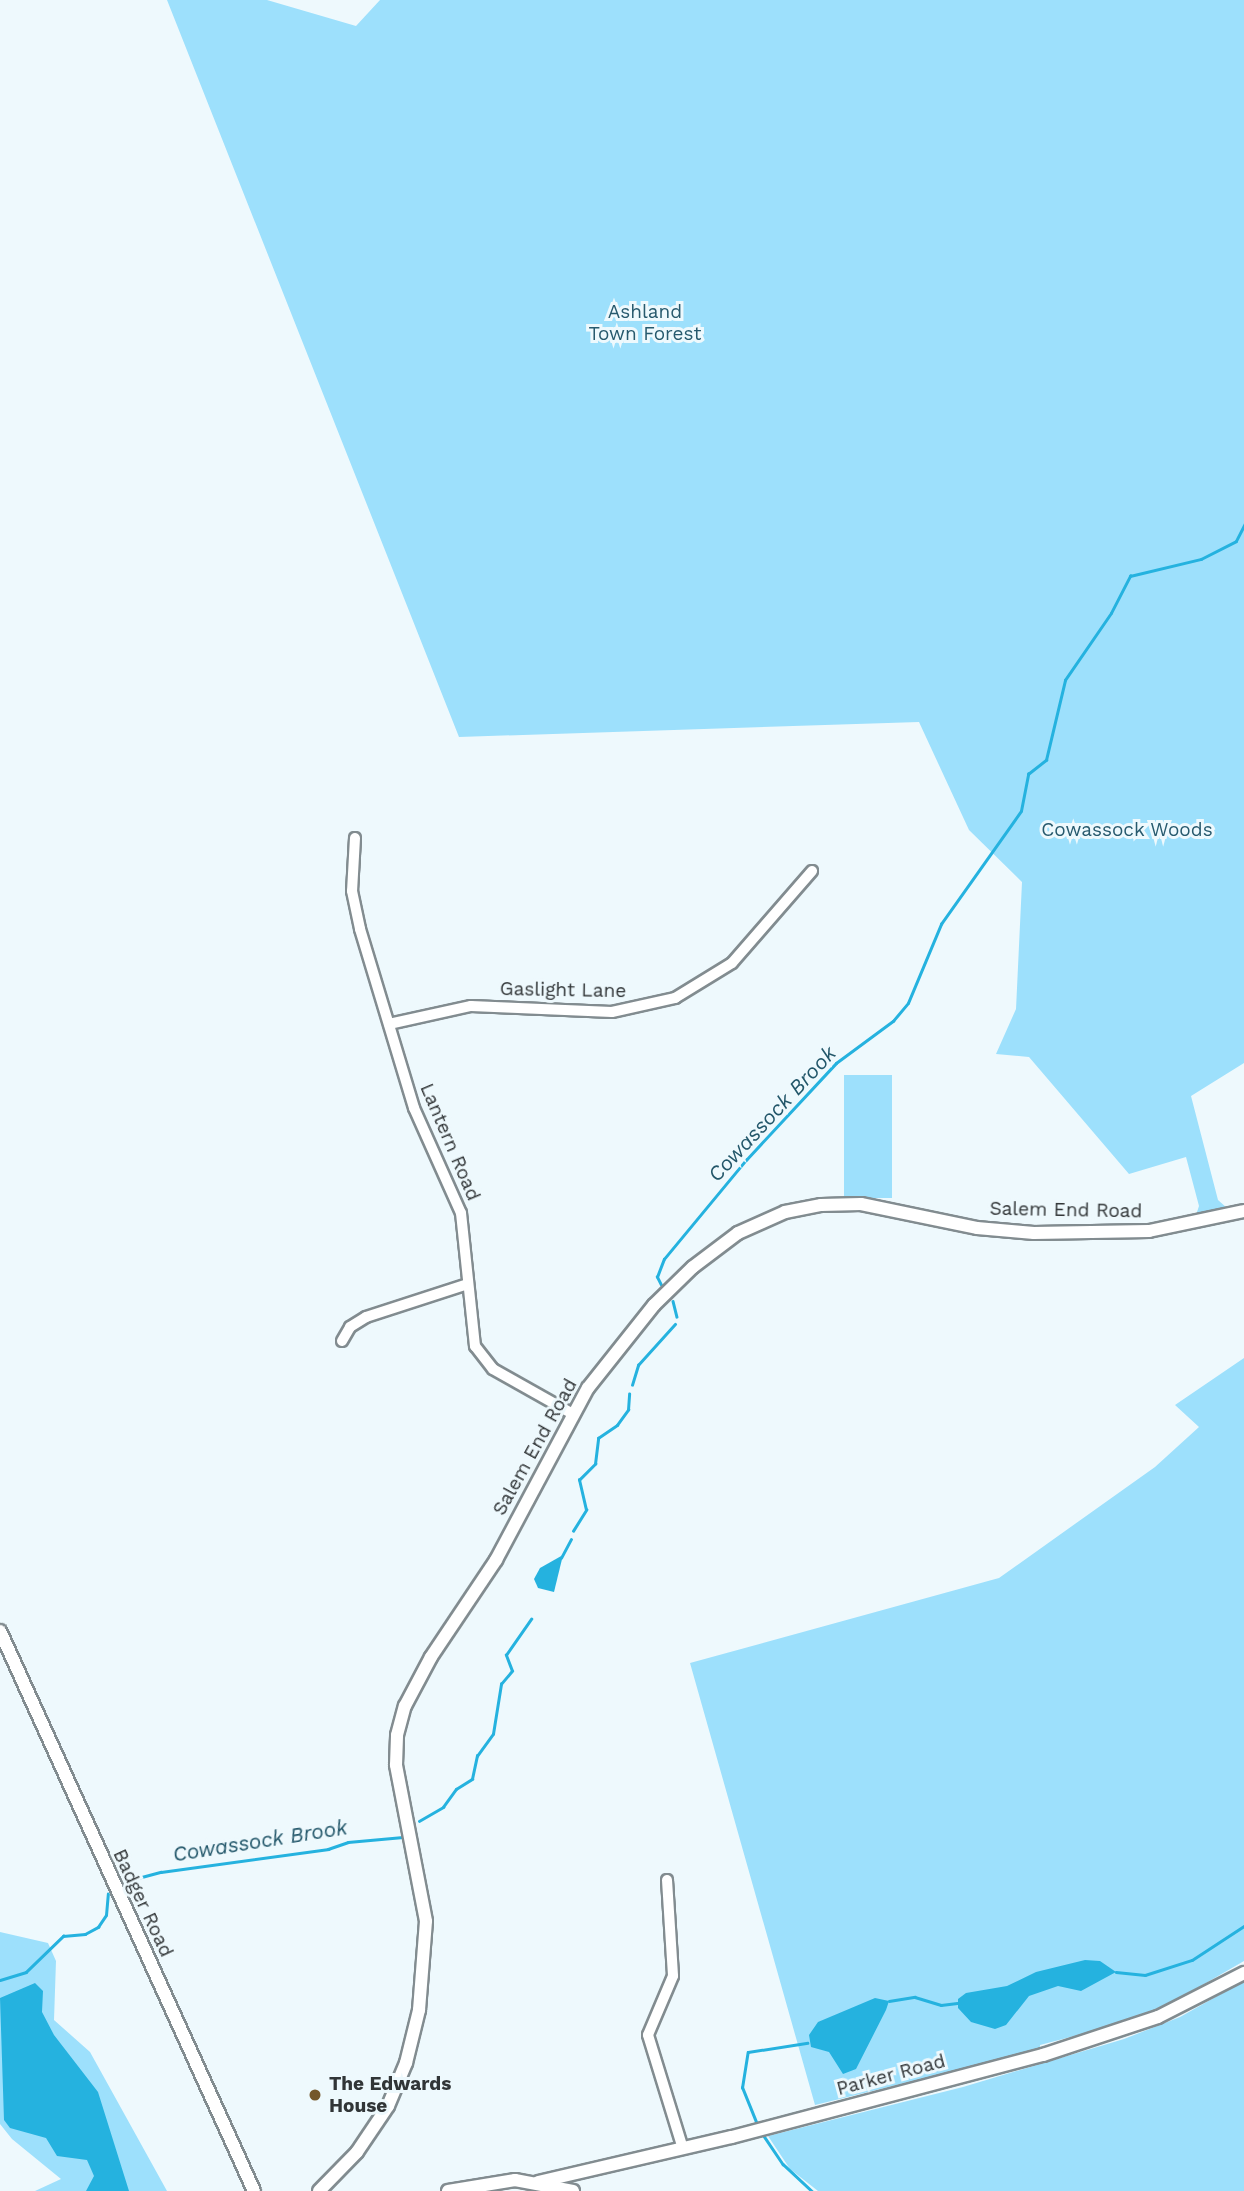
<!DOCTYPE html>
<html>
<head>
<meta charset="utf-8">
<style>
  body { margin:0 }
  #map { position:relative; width:1244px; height:2191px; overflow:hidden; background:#eef9fd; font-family:"Work Sans",sans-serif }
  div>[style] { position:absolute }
  .green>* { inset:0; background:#9de0fc; transform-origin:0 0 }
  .water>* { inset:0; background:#25b2df }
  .stream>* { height:2.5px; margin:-1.25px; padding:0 1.25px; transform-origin:1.25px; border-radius:1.25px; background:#25b2df }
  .roads { filter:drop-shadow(2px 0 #828c90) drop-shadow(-2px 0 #828c90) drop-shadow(0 2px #828c90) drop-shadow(0 -2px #828c90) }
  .minor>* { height:10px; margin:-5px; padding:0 5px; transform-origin:5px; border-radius:5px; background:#fff }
  .tertiary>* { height:12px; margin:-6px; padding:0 6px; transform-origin:6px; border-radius:6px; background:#fff }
  .dots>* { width:19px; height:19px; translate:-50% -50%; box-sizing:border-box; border:4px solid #eef9fd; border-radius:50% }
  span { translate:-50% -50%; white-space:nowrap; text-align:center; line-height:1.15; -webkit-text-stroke:6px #eef9fd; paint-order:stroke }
  .park-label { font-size:19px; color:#275a6e }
  .street-label { font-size:19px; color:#313537 }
  .poi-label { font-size:19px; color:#313537; font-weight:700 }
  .left { translate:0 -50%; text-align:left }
  .water-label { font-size:21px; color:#23576a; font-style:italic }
</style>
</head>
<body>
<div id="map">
  <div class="green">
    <i style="clip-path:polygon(167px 0,267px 0,356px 26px,380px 0,1244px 0,1244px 1063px,1191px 1096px,1218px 1200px,1227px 1208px,1196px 1215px,1199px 1206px,1186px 1157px,1129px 1174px,1029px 1057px,996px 1054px,1016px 1009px,1022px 882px,969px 830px,919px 722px,459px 737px)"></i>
    <i style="left:892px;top:1075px;width:123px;height:48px;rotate:90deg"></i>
    <i style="clip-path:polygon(1244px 1358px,1244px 1961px,1180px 1998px,1124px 2023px,1040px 2045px,1040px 2050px,815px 2105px,690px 1663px,999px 1578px,1155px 1467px,1199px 1427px,1175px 1405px)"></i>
    <i style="clip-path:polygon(0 1932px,48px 1943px,56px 1961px,54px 2020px,90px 2052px,167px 2191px,35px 2191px,61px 2179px,12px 2139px,0 2124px)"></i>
    <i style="clip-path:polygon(1244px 1981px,1244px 2191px,818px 2191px,790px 2169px,768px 2136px,963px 2087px,1124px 2039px,1180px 2017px)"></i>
  </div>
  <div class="water">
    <i style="clip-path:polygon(563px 1555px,554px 1592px,538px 1588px,534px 1579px,540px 1568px)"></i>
    <i style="clip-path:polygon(1085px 1960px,1100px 1961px,1116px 1972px,1081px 1991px,1058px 1986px,1029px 1996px,1006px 2025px,995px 2029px,971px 2022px,958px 2008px,958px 1999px,966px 1993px,1007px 1986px,1036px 1972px)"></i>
    <i style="clip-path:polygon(35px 1983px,43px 1991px,42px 2012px,54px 2035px,98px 2092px,129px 2191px,86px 2191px,94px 2176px,87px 2160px,57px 2156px,46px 2138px,10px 2128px,4px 2120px,0 1998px)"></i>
    <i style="clip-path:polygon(875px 1998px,889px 2001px,886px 2010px,856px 2069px,843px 2074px,829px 2052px,811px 2047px,809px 2035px,818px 2022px)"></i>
  </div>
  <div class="stream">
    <i style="left:661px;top:1285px;width:9px;rotate:-117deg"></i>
    <i style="left:657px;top:1277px;width:19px;rotate:-69deg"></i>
    <i style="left:664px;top:1259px;width:129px;rotate:-50.4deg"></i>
    <i style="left:746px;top:1160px;width:132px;rotate:-47.1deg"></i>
    <i style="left:836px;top:1063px;width:71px;rotate:-36.4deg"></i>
    <i style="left:893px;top:1021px;width:23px;rotate:-50deg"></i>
    <i style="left:908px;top:1003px;width:86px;rotate:-67.3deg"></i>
    <i style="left:941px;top:924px;width:138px;rotate:-54.7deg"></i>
    <i style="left:1021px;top:811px;width:38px;rotate:-79deg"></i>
    <i style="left:1028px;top:774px;width:23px;rotate:-38deg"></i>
    <i style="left:1046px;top:760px;width:82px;rotate:-76.6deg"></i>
    <i style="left:1065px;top:680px;width:81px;rotate:-55.5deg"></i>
    <i style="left:1111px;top:613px;width:42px;rotate:-62.8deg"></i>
    <i style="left:1130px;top:576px;width:73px;rotate:-13.5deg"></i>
    <i style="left:1201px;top:559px;width:39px;rotate:-27deg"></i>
    <i style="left:1236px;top:541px;width:18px;rotate:-63deg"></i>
    <i style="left:673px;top:1301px;width:16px;rotate:76deg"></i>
    <i style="left:632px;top:1385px;width:21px;rotate:-73deg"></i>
    <i style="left:638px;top:1365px;width:55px;rotate:-47.9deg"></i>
    <i style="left:573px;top:1531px;width:25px;rotate:-58deg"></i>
    <i style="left:586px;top:1510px;width:31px;rotate:-103deg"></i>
    <i style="left:579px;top:1480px;width:23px;rotate:-45deg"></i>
    <i style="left:595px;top:1464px;width:26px;rotate:-83deg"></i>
    <i style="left:598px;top:1438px;width:23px;rotate:-34deg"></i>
    <i style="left:617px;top:1425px;width:19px;rotate:-54deg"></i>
    <i style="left:628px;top:1410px;width:16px;rotate:-86deg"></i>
    <i style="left:561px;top:1558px;width:21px;rotate:-62deg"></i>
    <i style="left:419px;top:1821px;width:28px;rotate:-30deg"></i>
    <i style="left:443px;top:1807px;width:22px;rotate:-54deg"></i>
    <i style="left:456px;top:1789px;width:19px;rotate:-32deg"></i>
    <i style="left:472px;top:1779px;width:24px;rotate:-78deg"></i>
    <i style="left:477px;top:1756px;width:27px;rotate:-54deg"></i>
    <i style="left:493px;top:1734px;width:51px;rotate:-80.9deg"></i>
    <i style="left:501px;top:1684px;width:17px;rotate:-50deg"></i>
    <i style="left:512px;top:1671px;width:17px;rotate:-111deg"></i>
    <i style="left:506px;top:1655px;width:44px;rotate:-55.2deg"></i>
    <i style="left:123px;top:1882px;width:39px;rotate:-15deg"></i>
    <i style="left:161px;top:1872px;width:169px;rotate:-7.8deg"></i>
    <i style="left:328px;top:1849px;width:21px;rotate:-19deg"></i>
    <i style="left:348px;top:1842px;width:55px;rotate:-5.2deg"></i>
    <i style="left:1116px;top:1972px;width:29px;rotate:6deg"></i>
    <i style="left:1145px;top:1975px;width:49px;rotate:-17.7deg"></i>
    <i style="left:1192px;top:1960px;width:62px;rotate:-33.2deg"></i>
    <i style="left:0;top:1980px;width:27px;rotate:-17deg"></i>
    <i style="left:26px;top:1972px;width:52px;rotate:-44.2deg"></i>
    <i style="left:63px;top:1936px;width:22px;rotate:-5deg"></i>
    <i style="left:85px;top:1934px;width:15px;rotate:-28deg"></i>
    <i style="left:98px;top:1927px;width:14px;rotate:-56deg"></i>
    <i style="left:106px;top:1915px;width:21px;rotate:-85deg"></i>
    <i style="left:889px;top:2001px;width:26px;rotate:-9deg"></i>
    <i style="left:915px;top:1997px;width:27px;rotate:17deg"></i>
    <i style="left:941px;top:2005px;width:16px;rotate:-7deg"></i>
    <i style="left:756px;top:2122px;width:37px;rotate:-112deg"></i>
    <i style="left:742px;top:2088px;width:36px;rotate:-81deg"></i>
    <i style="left:748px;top:2052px;width:60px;rotate:-8.7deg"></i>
    <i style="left:764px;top:2136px;width:34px;rotate:56deg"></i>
    <i style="left:783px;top:2164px;width:40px;rotate:43deg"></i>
  </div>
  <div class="roads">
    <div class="minor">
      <i style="left:355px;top:838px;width:53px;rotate:93.2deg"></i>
      <i style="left:352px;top:891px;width:39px;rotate:78deg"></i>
      <i style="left:360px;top:929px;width:187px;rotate:73.2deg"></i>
      <i style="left:414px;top:1108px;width:115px;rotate:65.9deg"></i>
      <i style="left:461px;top:1213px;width:134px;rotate:84deg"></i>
      <i style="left:475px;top:1346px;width:29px;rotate:52deg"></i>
      <i style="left:493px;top:1369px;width:92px;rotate:29.4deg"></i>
      <i style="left:389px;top:1024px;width:84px;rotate:-12.4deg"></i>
      <i style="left:471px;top:1006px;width:141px;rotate:2.4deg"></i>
      <i style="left:612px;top:1012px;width:65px;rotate:-12.5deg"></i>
      <i style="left:675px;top:998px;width:67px;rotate:-31.6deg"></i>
      <i style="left:732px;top:963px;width:122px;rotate:-49deg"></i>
      <i style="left:342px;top:1341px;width:16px;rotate:-60deg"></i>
      <i style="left:350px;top:1327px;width:19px;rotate:-32deg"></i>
      <i style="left:366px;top:1317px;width:107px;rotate:-17.9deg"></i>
      <i style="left:667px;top:1880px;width:96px;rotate:86.4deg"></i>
      <i style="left:673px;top:1976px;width:64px;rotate:113deg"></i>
      <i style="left:648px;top:2035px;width:119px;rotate:72.9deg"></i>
    </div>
    <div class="tertiary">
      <i style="left:0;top:1631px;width:615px;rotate:65.6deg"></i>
      <i style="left:538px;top:2182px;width:199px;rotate:-13.1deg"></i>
      <i style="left:732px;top:2137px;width:322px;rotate:-14.8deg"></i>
      <i style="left:1043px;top:2055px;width:121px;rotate:-18.3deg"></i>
      <i style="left:1158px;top:2017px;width:97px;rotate:-27.1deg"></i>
      <i style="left:319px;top:2191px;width:54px;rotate:-45.7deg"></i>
      <i style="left:357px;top:2152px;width:55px;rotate:-56deg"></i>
      <i style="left:388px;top:2106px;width:47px;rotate:-67.3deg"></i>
      <i style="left:406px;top:2063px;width:55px;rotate:-76.2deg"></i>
      <i style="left:419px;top:2010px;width:89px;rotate:-85.5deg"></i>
      <i style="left:426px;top:1921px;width:159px;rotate:-100.9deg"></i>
      <i style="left:396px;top:1765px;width:30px;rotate:-88deg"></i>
      <i style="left:397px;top:1735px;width:30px;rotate:-75deg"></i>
      <i style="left:405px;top:1706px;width:55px;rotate:-62deg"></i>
      <i style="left:431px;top:1657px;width:117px;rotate:-56.2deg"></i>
      <i style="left:496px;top:1560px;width:195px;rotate:-61.9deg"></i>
      <i style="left:588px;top:1388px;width:106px;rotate:-51.5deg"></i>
      <i style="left:654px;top:1305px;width:54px;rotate:-44.3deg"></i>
      <i style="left:693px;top:1267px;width:56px;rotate:-37.1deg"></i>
      <i style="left:738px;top:1233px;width:51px;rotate:-24.1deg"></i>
      <i style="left:785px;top:1212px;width:37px;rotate:-11deg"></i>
      <i style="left:821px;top:1205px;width:40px;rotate:-1.4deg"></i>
      <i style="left:861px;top:1204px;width:118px;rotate:11.7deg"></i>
      <i style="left:977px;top:1228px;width:57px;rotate:5deg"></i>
      <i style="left:1034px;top:1233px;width:115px;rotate:-1deg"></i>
      <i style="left:1149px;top:1231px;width:97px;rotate:-11.9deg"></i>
      <i style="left:448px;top:2191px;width:68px;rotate:-9.3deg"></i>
      <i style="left:515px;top:2180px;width:59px;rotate:10.7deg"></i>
    </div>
  </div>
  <div class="dots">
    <i style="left:315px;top:2095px;background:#74572b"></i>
  </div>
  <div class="park-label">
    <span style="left:645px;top:323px">Ashland<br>Town Forest</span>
    <span style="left:1127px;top:830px">Cowassock Woods</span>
  </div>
  <div class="street-label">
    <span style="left:563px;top:990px;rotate:1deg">Gaslight Lane</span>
    <span style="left:450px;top:1142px;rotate:67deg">Lantern Road</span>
    <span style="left:1066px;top:1210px;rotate:1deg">Salem End Road</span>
    <span style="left:535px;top:1447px;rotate:-61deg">Salem End Road</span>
    <span style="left:143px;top:1903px;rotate:65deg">Badger Road</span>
    <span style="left:891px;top:2075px;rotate:-15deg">Parker Road</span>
  </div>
  <div class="poi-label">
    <span class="left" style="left:329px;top:2095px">The Edwards<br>House</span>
  </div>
  <div class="water-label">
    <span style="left:772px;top:1114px;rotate:-47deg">Cowassock Brook</span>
    <span style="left:260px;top:1841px;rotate:-9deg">Cowassock Brook</span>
  </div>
</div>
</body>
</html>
